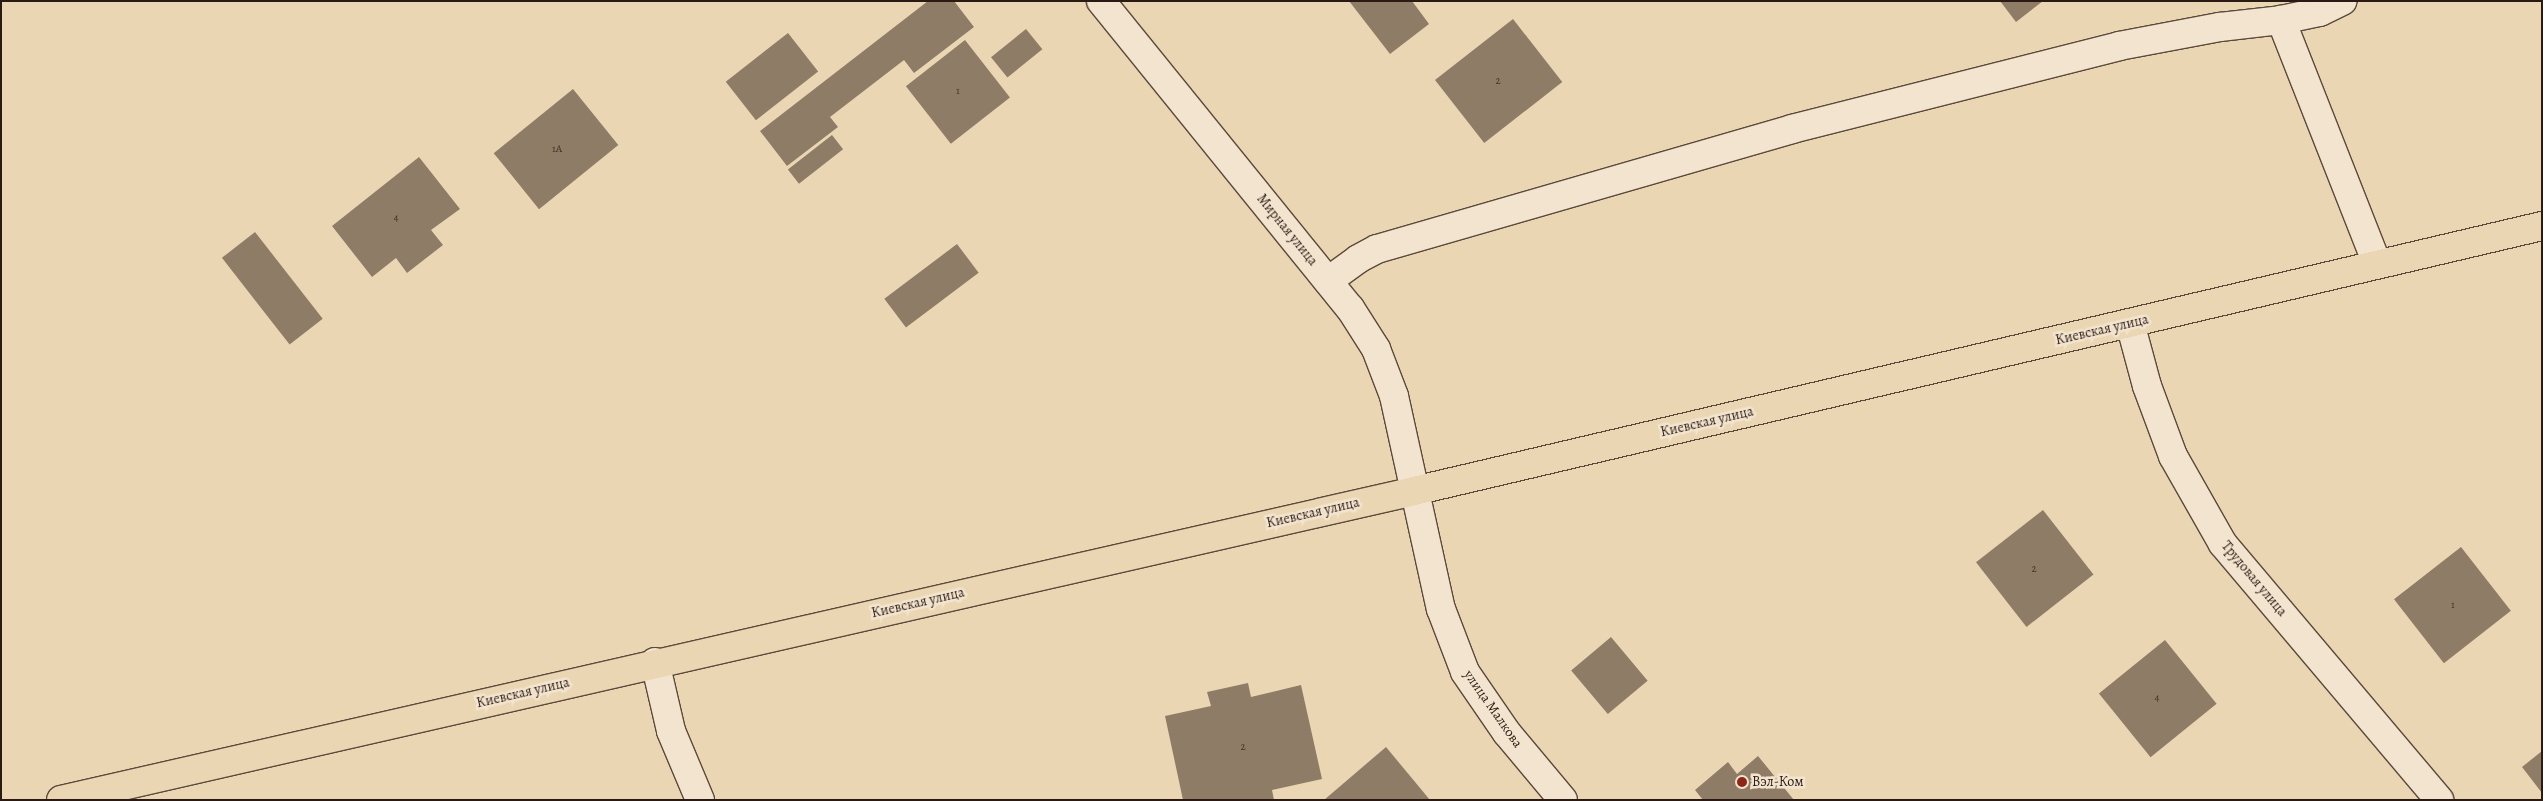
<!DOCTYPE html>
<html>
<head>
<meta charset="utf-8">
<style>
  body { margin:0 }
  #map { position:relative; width:2543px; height:801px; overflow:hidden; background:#ebd6b4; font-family:Alegreya,serif }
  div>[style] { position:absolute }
  .building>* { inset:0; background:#8f7c67; transform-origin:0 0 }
  .roads { filter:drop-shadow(1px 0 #5b493b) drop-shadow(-1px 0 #5b493b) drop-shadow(0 1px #5b493b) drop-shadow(0 -1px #5b493b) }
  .minor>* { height:28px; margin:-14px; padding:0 14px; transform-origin:14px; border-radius:14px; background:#f2e4ce }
  .major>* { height:28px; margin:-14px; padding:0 14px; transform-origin:14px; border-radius:14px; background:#ebd6b4 }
  .dots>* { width:14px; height:14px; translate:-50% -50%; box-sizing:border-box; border:2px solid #f2e4ce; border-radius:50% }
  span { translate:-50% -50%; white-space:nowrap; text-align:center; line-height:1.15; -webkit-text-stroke:5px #f2e4ce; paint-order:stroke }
  .number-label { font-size:11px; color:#443228 }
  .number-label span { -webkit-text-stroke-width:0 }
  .street-label { font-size:14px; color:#2b1a13 }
  .poi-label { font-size:14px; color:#2b1a13 }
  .left { translate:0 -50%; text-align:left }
  .frame { position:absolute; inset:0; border:2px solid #2b1a13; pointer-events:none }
</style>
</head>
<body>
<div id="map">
  <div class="building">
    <i style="clip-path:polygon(928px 1px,954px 1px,974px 27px,914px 73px,904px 60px,830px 117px,838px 127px,787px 166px,760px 131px)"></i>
    <i style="clip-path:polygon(1349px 1px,1412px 1px,1429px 24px,1390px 54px)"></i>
    <i style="clip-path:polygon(2000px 1px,2043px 1px,2016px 22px)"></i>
    <i style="left:1513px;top:19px;width:80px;height:99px;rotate:52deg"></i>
    <i style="left:1026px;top:29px;width:26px;height:45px;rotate:51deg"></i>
    <i style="left:788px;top:33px;width:49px;height:79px;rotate:52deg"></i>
    <i style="left:965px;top:40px;width:73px;height:75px;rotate:52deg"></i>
    <i style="left:573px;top:89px;width:72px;height:102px;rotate:51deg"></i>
    <i style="left:832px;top:135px;width:18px;height:56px;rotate:52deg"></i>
    <i style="clip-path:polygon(419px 157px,460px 209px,431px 230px,443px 245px,407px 273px,396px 258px,372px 277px,332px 226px)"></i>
    <i style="left:255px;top:232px;width:110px;height:42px;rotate:52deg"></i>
    <i style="left:957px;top:244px;width:36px;height:91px;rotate:53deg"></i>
    <i style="left:2043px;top:510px;width:82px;height:85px;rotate:52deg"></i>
    <i style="left:2461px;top:547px;width:81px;height:85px;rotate:52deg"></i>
    <i style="left:1611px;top:637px;width:57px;height:52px;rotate:50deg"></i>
    <i style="left:2165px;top:640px;width:82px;height:85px;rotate:51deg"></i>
    <i style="clip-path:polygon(1248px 683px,1251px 697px,1301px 685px,1322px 779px,1272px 790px,1274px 800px,1183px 800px,1165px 716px,1211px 706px,1207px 692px)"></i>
    <i style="clip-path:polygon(1386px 747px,1430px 800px,1324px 800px)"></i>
    <i style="clip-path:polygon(2542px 751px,2542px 793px,2522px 767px)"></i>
    <i style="clip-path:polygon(1758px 756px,1794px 800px,1703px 800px,1695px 790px,1728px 762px,1737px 774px)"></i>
  </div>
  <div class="roads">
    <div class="minor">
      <i style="left:1101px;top:1px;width:395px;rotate:51deg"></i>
      <i style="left:1350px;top:308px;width:49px;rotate:57.6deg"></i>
      <i style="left:1376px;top:349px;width:50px;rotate:69deg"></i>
      <i style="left:1394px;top:396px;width:218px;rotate:77.6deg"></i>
      <i style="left:1441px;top:609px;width:67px;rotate:69.1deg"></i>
      <i style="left:1465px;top:672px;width:74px;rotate:55.5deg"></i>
      <i style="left:1507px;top:733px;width:87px;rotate:50.1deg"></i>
      <i style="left:2281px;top:20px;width:262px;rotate:68.5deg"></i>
      <i style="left:1328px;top:281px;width:37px;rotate:-36deg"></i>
      <i style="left:1358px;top:259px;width:21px;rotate:-28deg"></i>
      <i style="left:1377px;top:249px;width:432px;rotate:-16.1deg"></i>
      <i style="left:1792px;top:129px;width:337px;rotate:-14.2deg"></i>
      <i style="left:2119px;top:46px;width:103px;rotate:-10.7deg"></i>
      <i style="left:2220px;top:27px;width:61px;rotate:-6.5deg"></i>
      <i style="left:2281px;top:20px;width:40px;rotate:-12deg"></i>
      <i style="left:2320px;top:12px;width:25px;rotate:-26deg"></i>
      <i style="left:2130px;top:323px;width:65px;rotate:74.9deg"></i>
      <i style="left:2147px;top:386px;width:75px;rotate:69.6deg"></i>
      <i style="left:2173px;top:456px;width:101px;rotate:60.4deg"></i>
      <i style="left:2223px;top:544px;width:335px;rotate:49.8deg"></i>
      <i style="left:655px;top:662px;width:71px;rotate:76.9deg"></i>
      <i style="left:671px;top:731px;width:75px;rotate:67.2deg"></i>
    </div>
    <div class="major">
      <i style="left:61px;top:800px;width:1388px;rotate:-12.86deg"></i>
      <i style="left:1414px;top:491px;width:1159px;rotate:-13.22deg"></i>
    </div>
  </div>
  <div class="dots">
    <i style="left:1742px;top:782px;background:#8f2418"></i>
  </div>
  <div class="number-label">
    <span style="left:1498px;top:81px">2</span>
    <span style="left:958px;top:91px">1</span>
    <span style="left:557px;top:149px">1А</span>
    <span style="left:396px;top:218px">4</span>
    <span style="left:2034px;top:569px">2</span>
    <span style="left:2453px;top:605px">1</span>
    <span style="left:2157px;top:698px">4</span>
    <span style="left:1243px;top:747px">2</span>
  </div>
  <div class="street-label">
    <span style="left:1287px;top:230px;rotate:51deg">Мирная улица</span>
    <span style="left:2102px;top:330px;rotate:-13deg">Киевская улица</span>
    <span style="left:1707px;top:422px;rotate:-13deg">Киевская улица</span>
    <span style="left:1313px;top:513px;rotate:-13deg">Киевская улица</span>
    <span style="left:2254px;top:579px;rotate:50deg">Трудовая улица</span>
    <span style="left:918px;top:603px;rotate:-13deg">Киевская улица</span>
    <span style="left:523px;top:693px;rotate:-13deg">Киевская улица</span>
    <span style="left:1493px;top:709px;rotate:55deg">улица Малкова</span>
  </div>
  <div class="poi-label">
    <span class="left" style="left:1752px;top:782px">Вэл-Ком</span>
  </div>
  <div class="frame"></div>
</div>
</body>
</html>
